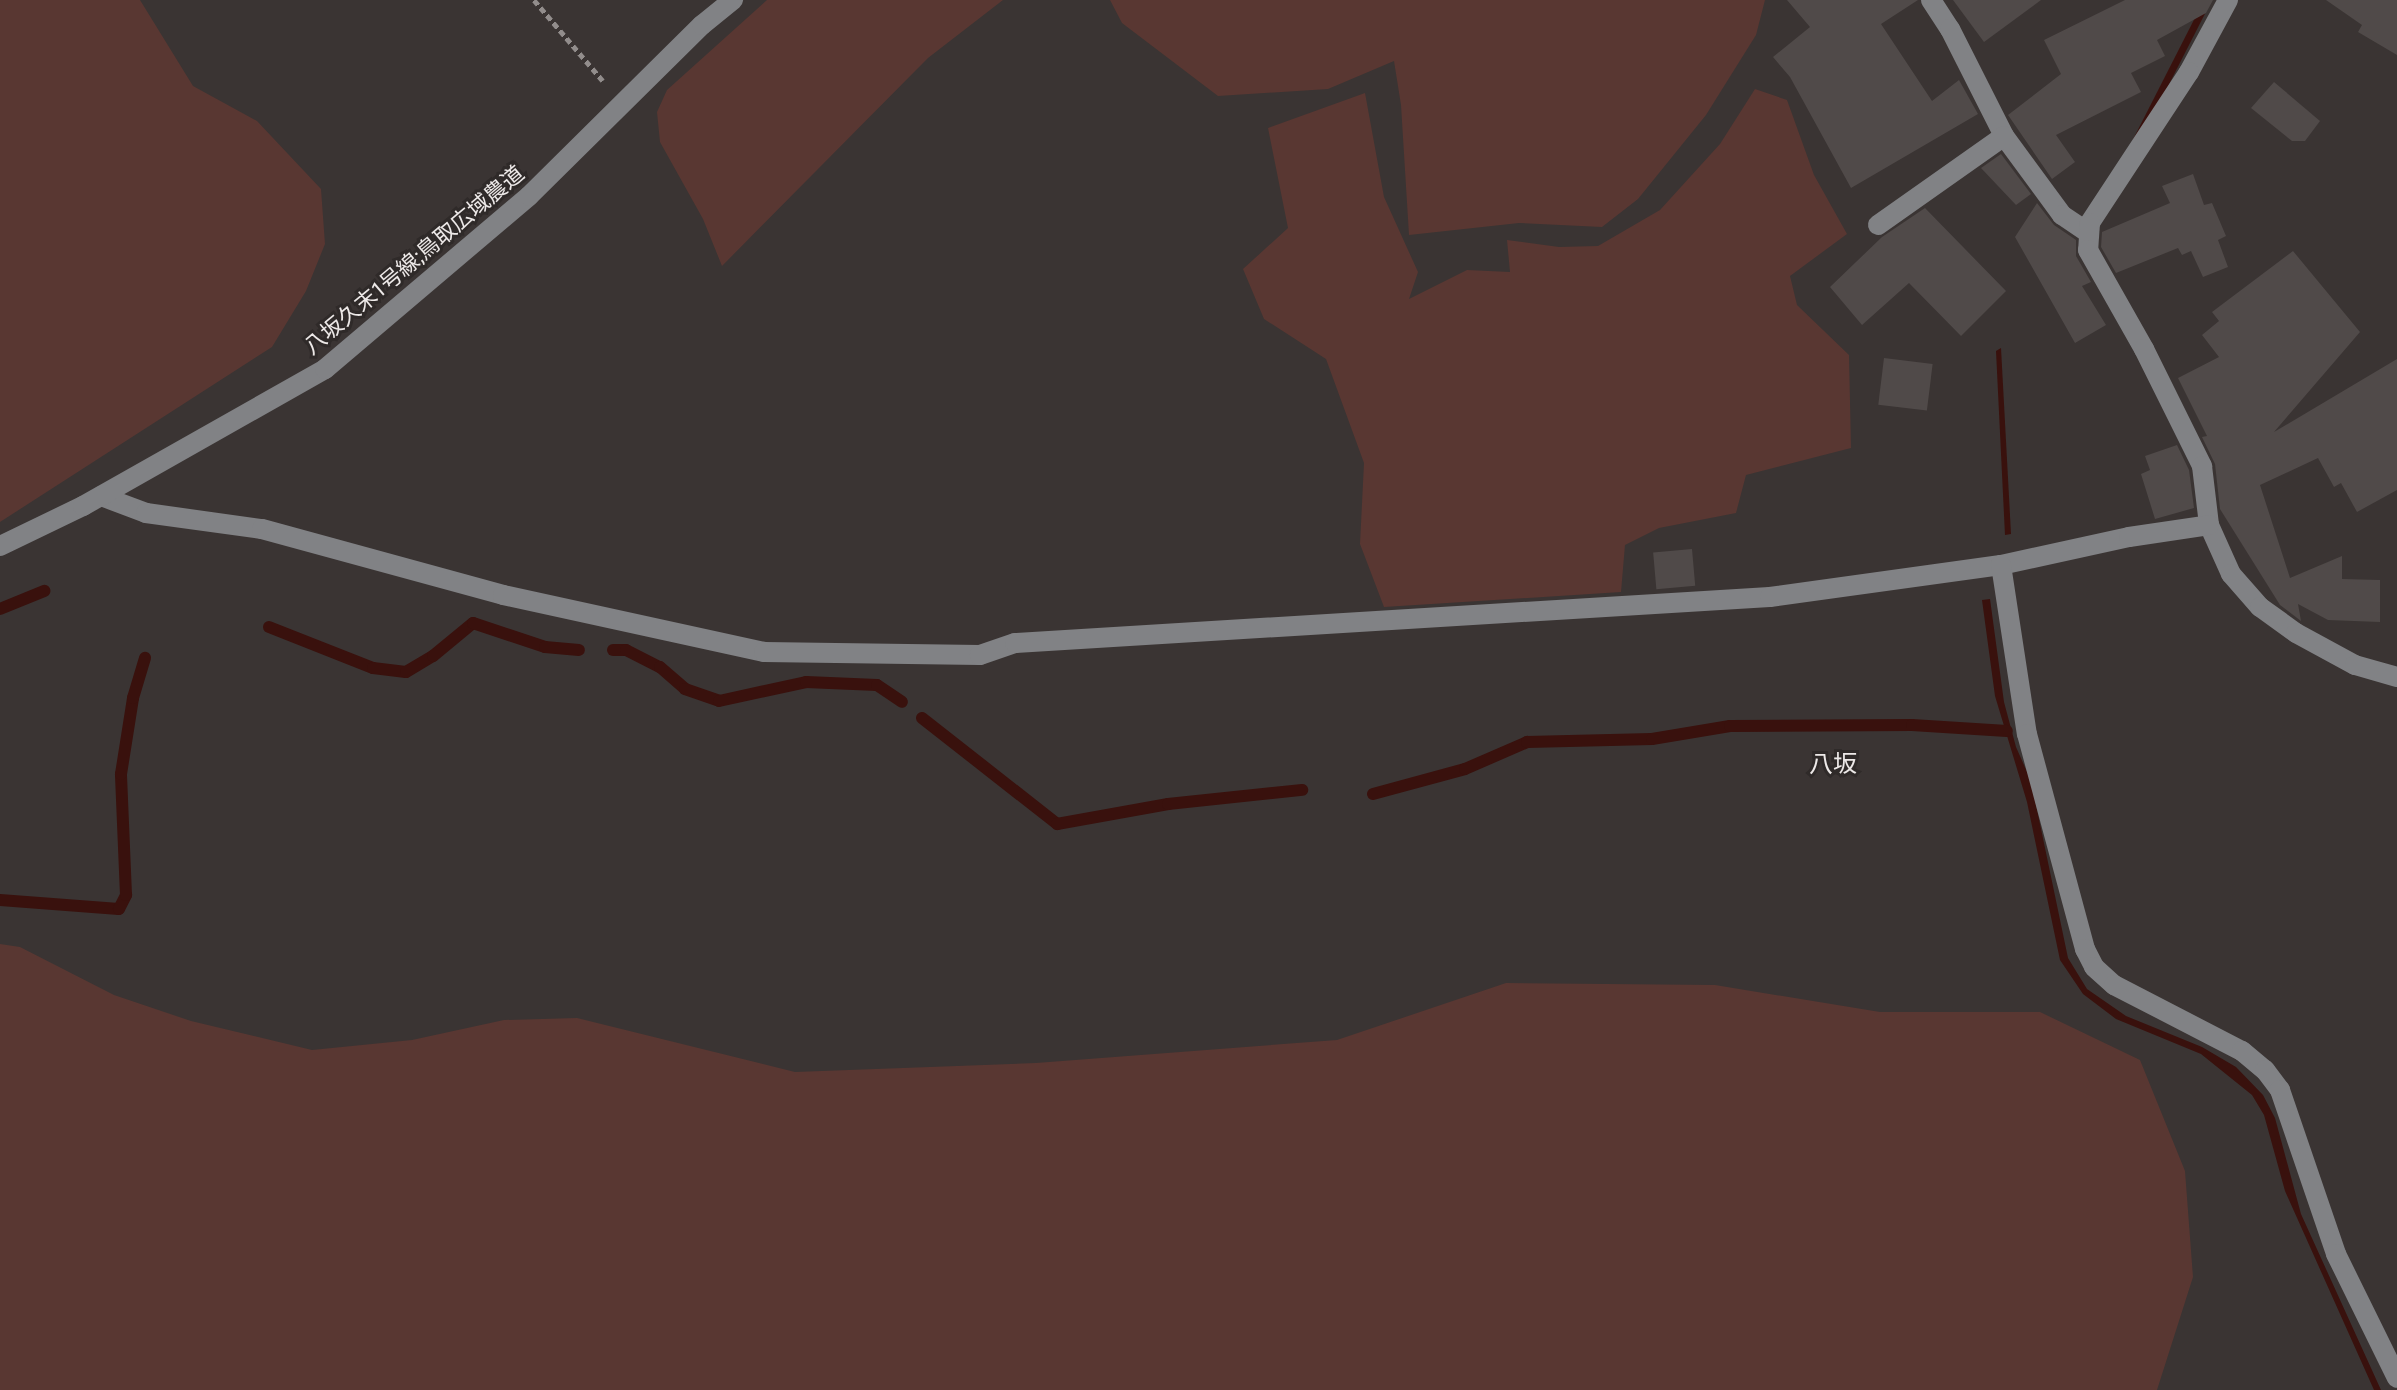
<!DOCTYPE html>
<html>
<head>
<meta charset="utf-8">
<style>
  body { margin:0 }
  #map { position:relative; width:2397px; height:1390px; overflow:hidden; background:#3a3433; font-family:"Roboto Condensed","Noto Sans JP",sans-serif }
  div>[style] { position:absolute }
  .green>* { inset:0; background:#593732 }
  .water>* { inset:0; background:#39110d; transform-origin:0 0 }
  .stream>* { height:12px; margin:-6px; padding:0 6px; transform-origin:6px; border-radius:6px; background:#39110d }
  .building>* { inset:0; background:#504a49; transform-origin:0 0 }
  .path>* { height:5px; margin-top:-2.5px; transform-origin:0; background:repeating-linear-gradient(90deg,#928d8c 0 6px,transparent 0 10px) }
  .minor>* { height:20px; margin:-10px; padding:0 10px; transform-origin:10px; border-radius:10px; background:#818285 }
  span { translate:-50% -50%; white-space:nowrap; text-align:center; line-height:1.15; -webkit-text-stroke:6px #2f2a29; paint-order:stroke }
  .street-label { font-size:22px; color:#ede9e8 }
  .neighbourhood-label { font-size:24px; color:#ede9e8 }
</style>
</head>
<body>
<div id="map">
  <div class="green">
    <i style="clip-path:polygon(0 0,140px 0,193px 86px,257px 121px,321px 189px,325px 244px,306px 291px,272px 347px,0 522px)"></i>
    <i style="clip-path:polygon(767px 0,1003px 0,928px 58px,722px 266px,703px 219px,660px 142px,657px 112px,667px 90px)"></i>
    <i style="clip-path:polygon(1110px 0,1765px 0,1756px 35px,1706px 115px,1638px 199px,1602px 227px,1519px 223px,1409px 235px,1401px 105px,1394px 61px,1328px 89px,1218px 96px,1122px 23px)"></i>
    <i style="clip-path:polygon(1755px 89px,1787px 100px,1814px 175px,1847px 234px,1790px 276px,1797px 305px,1849px 355px,1851px 448px,1746px 475px,1736px 513px,1659px 528px,1625px 545px,1621px 592px,1384px 607px,1360px 544px,1364px 463px,1326px 359px,1264px 319px,1243px 269px,1288px 228px,1268px 128px,1365px 93px,1384px 197px,1418px 272px,1409px 299px,1467px 270px,1510px 272px,1507px 240px,1559px 247px,1598px 246px,1660px 210px,1720px 144px)"></i>
    <i style="clip-path:polygon(0 944px,20px 947px,114px 995px,191px 1021px,312px 1050px,412px 1040px,504px 1020px,577px 1018px,795px 1072px,1036px 1063px,1337px 1040px,1506px 983px,1715px 985px,1880px 1012px,2040px 1012px,2140px 1060px,2185px 1171px,2193px 1277px,2157px 1390px,0 1390px)"></i>
  </div>
  <div class="water">
    <i style="left:2201px;top:6px;width:7px;height:231px;rotate:27deg"></i>
    <i style="clip-path:polygon(2001px 348px,2011px 534px,2005px 535px,1996px 351px)"></i>
    <i style="clip-path:polygon(1990px 599px,2004px 702px,2016px 747px,2031px 781px,2068px 958px,2087px 989px,2126px 1016px,2202px 1047px,2236px 1067px,2263px 1095px,2275px 1118px,2301px 1214px,2381px 1390px,2374px 1390px,2285px 1191px,2264px 1115px,2252px 1095px,2201px 1054px,2116px 1019px,2083px 994px,2060px 960px,2027px 802px,1995px 696px,1982px 600px)"></i>
  </div>
  <div class="stream">
    <i style="left:0;top:609px;width:48px;rotate:-22.2deg"></i>
    <i style="left:269px;top:627px;width:112px;rotate:21.5deg"></i>
    <i style="left:373px;top:668px;width:33px;rotate:7deg"></i>
    <i style="left:406px;top:672px;width:31px;rotate:-31deg"></i>
    <i style="left:433px;top:656px;width:52px;rotate:-39.5deg"></i>
    <i style="left:473px;top:623px;width:76px;rotate:18.4deg"></i>
    <i style="left:545px;top:647px;width:34px;rotate:5deg"></i>
    <i style="left:613px;top:650px;width:13px"></i>
    <i style="left:626px;top:650px;width:38px;rotate:27deg"></i>
    <i style="left:660px;top:667px;width:33px;rotate:41deg"></i>
    <i style="left:685px;top:689px;width:36px;rotate:19deg"></i>
    <i style="left:719px;top:701px;width:89px;rotate:-12.3deg"></i>
    <i style="left:806px;top:682px;width:71px;rotate:2.4deg"></i>
    <i style="left:877px;top:685px;width:30px;rotate:34deg"></i>
    <i style="left:922px;top:718px;width:172px;rotate:38.1deg"></i>
    <i style="left:1057px;top:824px;width:113px;rotate:-10.2deg"></i>
    <i style="left:1168px;top:804px;width:135px;rotate:-6deg"></i>
    <i style="left:1373px;top:794px;width:95px;rotate:-15.2deg"></i>
    <i style="left:1465px;top:769px;width:68px;rotate:-23.5deg"></i>
    <i style="left:1527px;top:742px;width:125px;rotate:-1.4deg"></i>
    <i style="left:1652px;top:739px;width:79px;rotate:-9.5deg"></i>
    <i style="left:1730px;top:726px;width:182px;rotate:-0.3deg"></i>
    <i style="left:1912px;top:725px;width:95px;rotate:3.6deg"></i>
    <i style="left:0;top:900px;width:119px;rotate:4.3deg"></i>
    <i style="left:119px;top:909px;width:16px;rotate:-63deg"></i>
    <i style="left:126px;top:895px;width:121px;rotate:-92.4deg"></i>
    <i style="left:121px;top:774px;width:77px;rotate:-81deg"></i>
    <i style="left:133px;top:698px;width:42px;rotate:-73.3deg"></i>
  </div>
  <div class="building">
    <i style="clip-path:polygon(1787px 0,1918px 0,1881px 24px,1932px 101px,1959px 80px,1978px 114px,1851px 188px,1790px 77px,1773px 57px,1810px 27px)"></i>
    <i style="clip-path:polygon(1953px 0,2041px 0,1984px 42px)"></i>
    <i style="clip-path:polygon(2125px 0,2213px 0,2206px 13px,2157px 40px,2165px 56px,2131px 73px,2141px 92px,2056px 135px,2075px 162px,2052px 179px,2008px 115px,2061px 74px,2044px 40px)"></i>
    <i style="clip-path:polygon(2326px 0,2397px 0,2397px 55px,2358px 32px,2362px 25px)"></i>
    <i style="clip-path:polygon(2274px 82px,2320px 121px,2305px 141px,2292px 141px,2251px 108px)"></i>
    <i style="clip-path:polygon(2001px 154px,2031px 194px,2016px 205px,1981px 168px)"></i>
    <i style="clip-path:polygon(2193px 174px,2204px 205px,2212px 203px,2226px 236px,2218px 240px,2228px 267px,2203px 277px,2191px 251px,2182px 255px,2178px 248px,2116px 273px,2101px 247px,2102px 232px,2170px 203px,2162px 186px)"></i>
    <i style="clip-path:polygon(2037px 203px,2054px 225px,2076px 240px,2076px 256px,2091px 282px,2082px 286px,2106px 325px,2075px 343px,2015px 237px)"></i>
    <i style="clip-path:polygon(1925px 208px,2006px 291px,1961px 336px,1909px 283px,1862px 325px,1830px 287px,1882px 237px)"></i>
    <i style="clip-path:polygon(2293px 251px,2360px 332px,2274px 432px,2397px 359px,2397px 490px,2357px 512px,2341px 483px,2334px 487px,2318px 458px,2260px 485px,2290px 578px,2342px 556px,2342px 579px,2380px 580px,2380px 622px,2328px 620px,2298px 604px,2301px 621px,2280px 605px,2220px 509px,2215px 464px,2202px 437px,2207px 436px,2178px 378px,2219px 357px,2202px 335px,2219px 321px,2212px 312px)"></i>
    <i style="left:1884px;top:358px;width:49px;height:47px;rotate:7deg"></i>
    <i style="clip-path:polygon(2177px 445px,2189px 470px,2194px 508px,2155px 519px,2141px 474px,2150px 470px,2145px 456px)"></i>
    <i style="left:1692px;top:549px;width:37px;height:39px;rotate:85deg"></i>
  </div>
  <div class="path">
    <i style="left:534px;top:0;width:106px;rotate:49.6deg"></i>
  </div>
  <div class="minor">
    <i style="left:1931px;top:0;width:35px;rotate:57deg"></i>
    <i style="left:1950px;top:29px;width:120px;rotate:63.2deg"></i>
    <i style="left:2004px;top:136px;width:98px;rotate:53.7deg"></i>
    <i style="left:2062px;top:215px;width:32px;rotate:34deg"></i>
    <i style="left:2228px;top:0;width:82px;rotate:118.4deg"></i>
    <i style="left:2189px;top:72px;width:181px;rotate:123.3deg"></i>
    <i style="left:2090px;top:223px;width:27px;rotate:94deg"></i>
    <i style="left:2088px;top:250px;width:114px;rotate:60.5deg"></i>
    <i style="left:2144px;top:349px;width:131px;rotate:63.6deg"></i>
    <i style="left:2202px;top:466px;width:59px;rotate:83.2deg"></i>
    <i style="left:2209px;top:525px;width:54px;rotate:65.8deg"></i>
    <i style="left:2231px;top:574px;width:44px;rotate:48.7deg"></i>
    <i style="left:2260px;top:607px;width:44px;rotate:35.8deg"></i>
    <i style="left:2296px;top:633px;width:67px;rotate:28.5deg"></i>
    <i style="left:2355px;top:665px;width:44px;rotate:15.9deg"></i>
    <i style="left:1878px;top:225px;width:154px;rotate:-35.2deg"></i>
    <i style="left:101px;top:496px;width:48px;rotate:20.7deg"></i>
    <i style="left:146px;top:513px;width:117px;rotate:7.9deg"></i>
    <i style="left:262px;top:529px;width:250px;rotate:15.3deg"></i>
    <i style="left:503px;top:595px;width:267px;rotate:12.3deg"></i>
    <i style="left:764px;top:652px;width:216px;rotate:0.8deg"></i>
    <i style="left:980px;top:655px;width:37px;rotate:-19deg"></i>
    <i style="left:1015px;top:643px;width:756px;rotate:-3.49deg"></i>
    <i style="left:1770px;top:597px;width:233px;rotate:-7.9deg"></i>
    <i style="left:2001px;top:565px;width:131px;rotate:-12.3deg"></i>
    <i style="left:2129px;top:537px;width:81px;rotate:-8.5deg"></i>
    <i style="left:0;top:546px;width:92px;rotate:-25.7deg"></i>
    <i style="left:83px;top:506px;width:278px;rotate:-29.5deg"></i>
    <i style="left:325px;top:369px;width:267px;rotate:-40.3deg"></i>
    <i style="left:529px;top:196px;width:243px;rotate:-44.7deg"></i>
    <i style="left:702px;top:25px;width:40px;rotate:-39deg"></i>
    <i style="left:2001px;top:565px;width:171px;rotate:81.3deg"></i>
    <i style="left:2027px;top:734px;width:223px;rotate:74.9deg"></i>
    <i style="left:2085px;top:949px;width:20px;rotate:63deg"></i>
    <i style="left:2094px;top:967px;width:27px;rotate:42deg"></i>
    <i style="left:2114px;top:985px;width:144px;rotate:27.3deg"></i>
    <i style="left:2242px;top:1051px;width:30px;rotate:40deg"></i>
    <i style="left:2265px;top:1070px;width:25px;rotate:53deg"></i>
    <i style="left:2280px;top:1090px;width:173px;rotate:71.1deg"></i>
    <i style="left:2336px;top:1254px;width:138px;rotate:63.8deg"></i>
  </div>
  <div class="street-label">
    <span style="left:414px;top:260px;rotate:-40deg">八坂久末1号線;鳥取広域農道</span>
  </div>
  <div class="neighbourhood-label">
    <span style="left:1833px;top:765px">八坂</span>
  </div>
</div>
</body>
</html>
